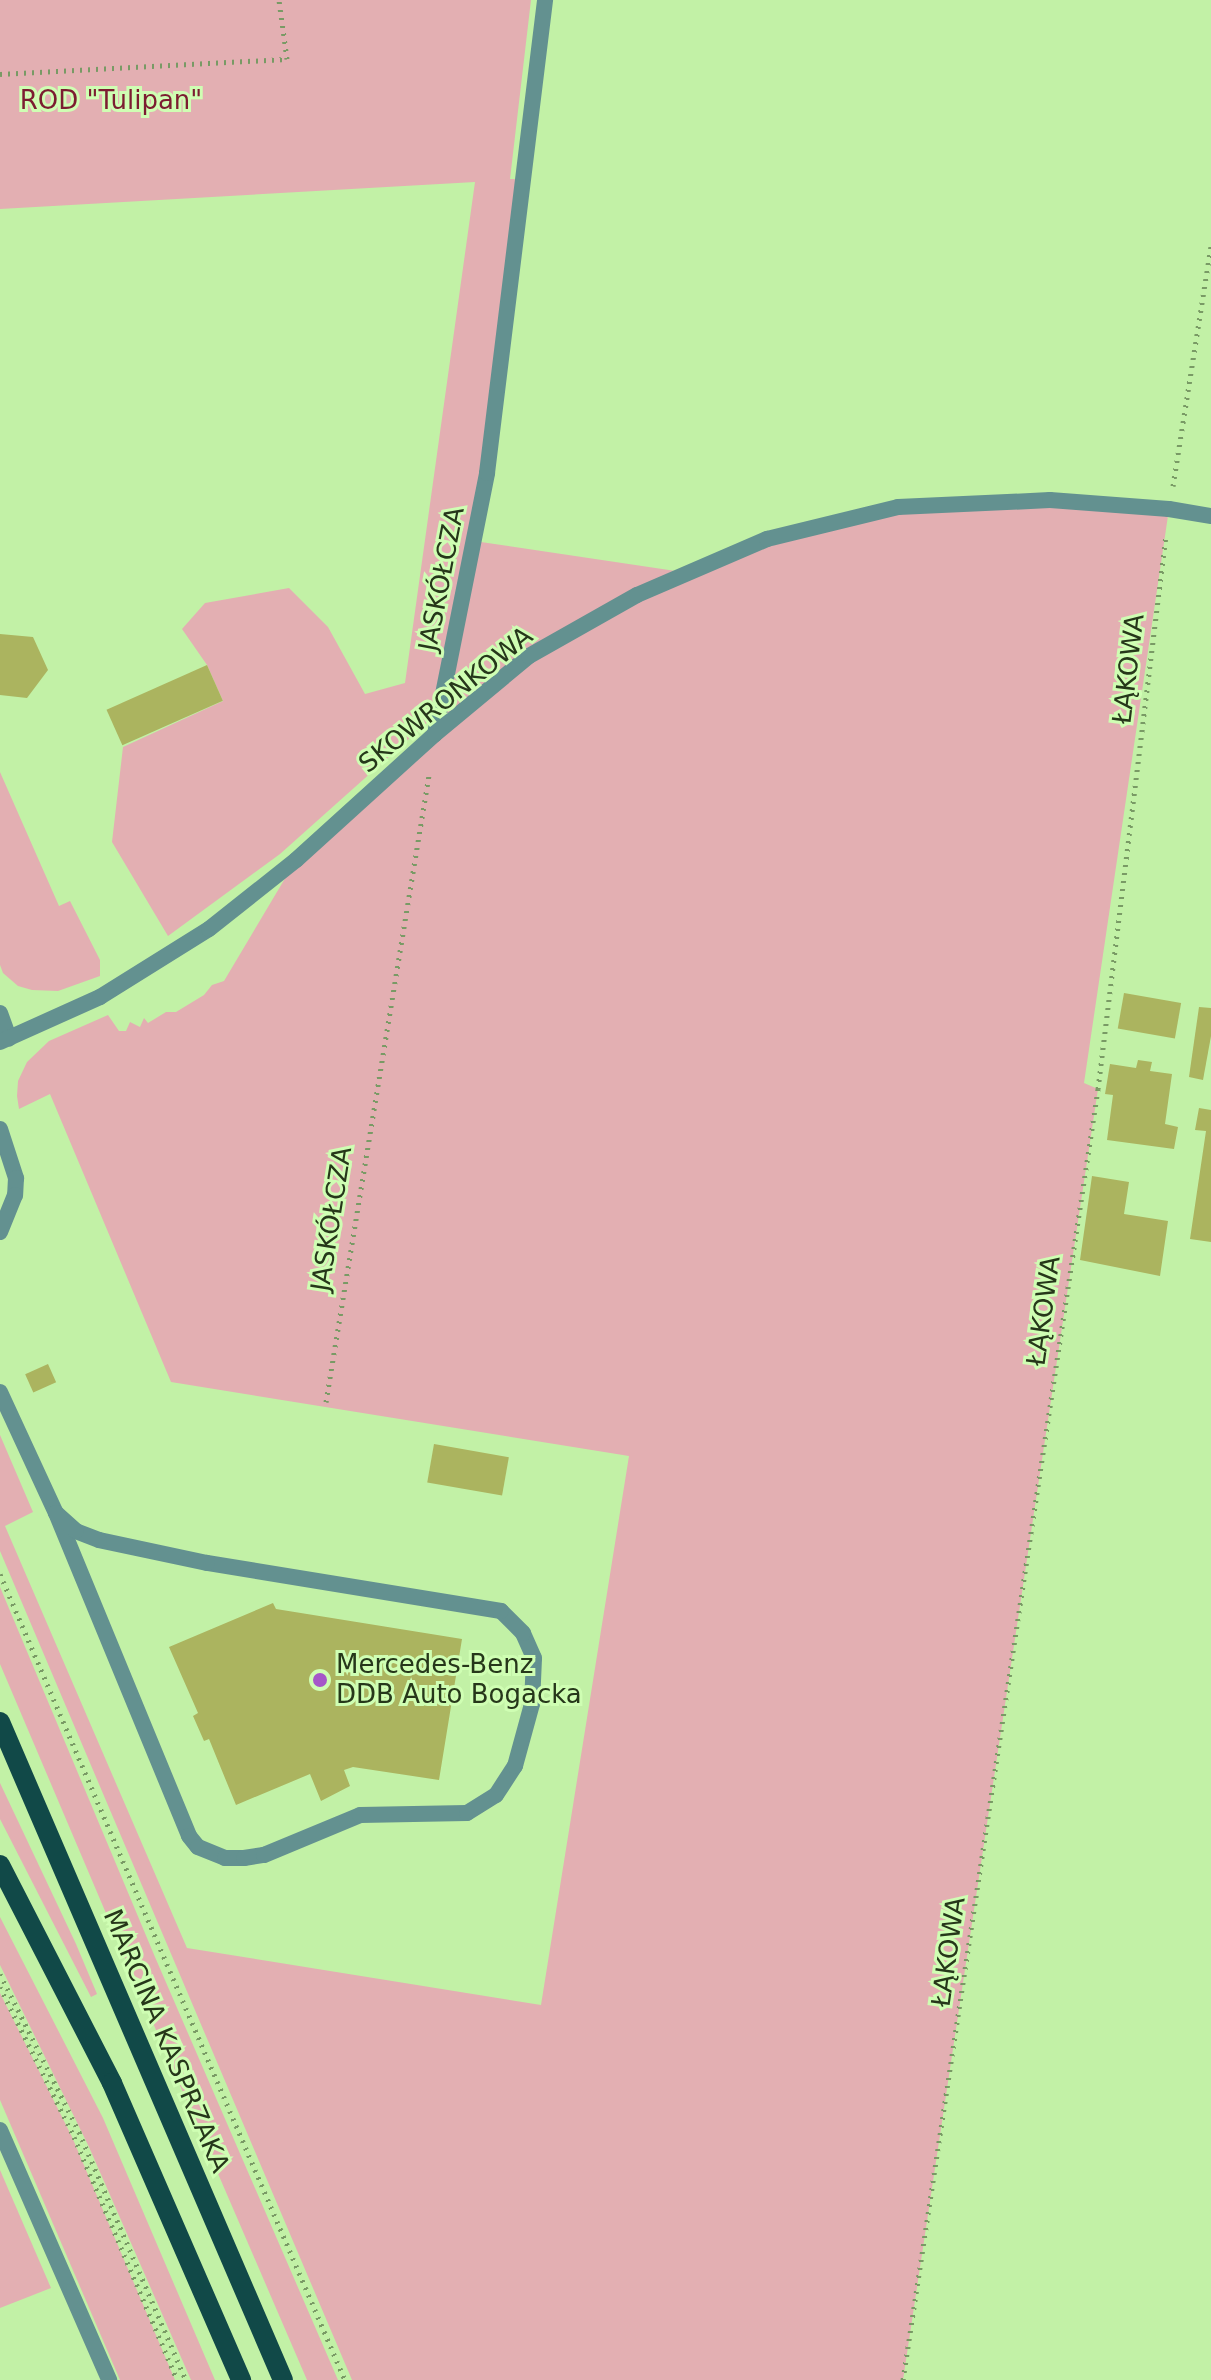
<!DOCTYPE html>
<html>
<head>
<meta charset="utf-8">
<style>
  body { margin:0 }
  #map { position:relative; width:1211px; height:2380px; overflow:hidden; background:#c2f1a6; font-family:"DejaVu Sans",sans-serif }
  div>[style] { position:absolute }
  .green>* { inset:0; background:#e3afb2 }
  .building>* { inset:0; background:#abb45f; transform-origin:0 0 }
  .path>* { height:5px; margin-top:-2.5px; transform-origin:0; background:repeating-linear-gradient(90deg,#799a65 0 2px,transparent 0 8px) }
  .lane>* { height:16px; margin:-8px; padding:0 8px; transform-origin:8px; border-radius:8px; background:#639190 }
  .street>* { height:16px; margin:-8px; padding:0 8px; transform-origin:8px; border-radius:8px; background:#639190 }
  .primary>* { height:20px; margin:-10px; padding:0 10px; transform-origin:10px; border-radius:10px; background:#114948 }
  .dots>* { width:22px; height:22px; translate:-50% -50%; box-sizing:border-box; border:4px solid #cffeb3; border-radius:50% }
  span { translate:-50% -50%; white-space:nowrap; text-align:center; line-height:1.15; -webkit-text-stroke:6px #cffeb3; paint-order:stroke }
  .park-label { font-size:26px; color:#7c1d31 }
  .street-label { font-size:26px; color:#26371a }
  .poi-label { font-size:26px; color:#26371a }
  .left { translate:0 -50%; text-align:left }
</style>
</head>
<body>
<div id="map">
  <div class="green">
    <i style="clip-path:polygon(0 0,531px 0,510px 179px,521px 179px,474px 541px,689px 573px,767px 539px,898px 507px,1050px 500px,1169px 509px,1084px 1083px,1098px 1089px,903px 2380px,352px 2380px,0 1551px,0 1435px,33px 1512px,5px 1526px,187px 1948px,541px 2005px,629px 1456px,171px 1382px,50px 1094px,19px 1109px,17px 1096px,18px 1081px,27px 1062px,49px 1041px,108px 1015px,119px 1031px,126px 1031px,130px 1022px,140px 1027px,144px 1018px,148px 1023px,166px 1012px,176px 1012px,204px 995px,212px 985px,224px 981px,296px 860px,435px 734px,439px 712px,280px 854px,168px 936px,112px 842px,123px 747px,223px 701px,207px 665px,182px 629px,205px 603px,289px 588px,328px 627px,365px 694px,405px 683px,475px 182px,0 209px)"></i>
    <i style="clip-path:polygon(0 772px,59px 906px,70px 901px,100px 960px,100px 976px,58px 991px,32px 990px,18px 986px,3px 973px,0 965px)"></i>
    <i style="clip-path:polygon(0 1587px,155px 1957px,338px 2380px,307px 2380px,128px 1965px,0 1664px)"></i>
    <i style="clip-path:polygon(0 1783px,76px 1944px,97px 1994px,91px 1997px,0 1819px)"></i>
    <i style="clip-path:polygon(0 1917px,103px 2118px,215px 2380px,191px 2380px,89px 2147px,0 1965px)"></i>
    <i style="clip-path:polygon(0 1993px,72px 2137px,175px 2380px,120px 2380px,0 2100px)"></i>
    <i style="clip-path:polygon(0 2170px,51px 2288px,0 2308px)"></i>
  </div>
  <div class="building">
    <i style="clip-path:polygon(0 634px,33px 637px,48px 670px,27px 698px,0 695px)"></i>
    <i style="left:207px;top:665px;width:39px;height:110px;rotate:66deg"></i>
    <i style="left:1124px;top:993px;width:58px;height:36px;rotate:10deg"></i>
    <i style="clip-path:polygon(1199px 1007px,1211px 1008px,1211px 1036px,1203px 1080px,1189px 1077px)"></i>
    <i style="clip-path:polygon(1138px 1060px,1152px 1062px,1150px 1071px,1172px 1074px,1165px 1124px,1178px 1127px,1174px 1149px,1107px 1140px,1113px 1095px,1105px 1094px,1110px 1064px,1136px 1068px)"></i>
    <i style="clip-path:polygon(1199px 1108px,1211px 1110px,1211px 1242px,1190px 1239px,1206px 1131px,1195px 1130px)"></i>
    <i style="clip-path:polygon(1092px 1176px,1129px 1182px,1124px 1214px,1168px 1221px,1160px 1276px,1080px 1260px)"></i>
    <i style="left:48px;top:1364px;width:20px;height:25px;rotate:66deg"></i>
    <i style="left:434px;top:1444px;width:76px;height:39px;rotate:10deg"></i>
    <i style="clip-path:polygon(273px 1603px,276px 1609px,462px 1639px,439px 1780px,353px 1767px,344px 1770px,350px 1786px,321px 1801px,310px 1774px,236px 1805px,209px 1739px,204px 1741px,193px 1716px,198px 1713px,169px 1647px)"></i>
  </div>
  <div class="path">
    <i style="left:0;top:74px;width:287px;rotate:-3deg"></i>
    <i style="left:287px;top:59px;width:60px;rotate:-97.7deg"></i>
    <i style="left:1173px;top:486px;width:243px;rotate:-81deg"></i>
    <i style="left:326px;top:1402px;width:635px;rotate:-80.67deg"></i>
    <i style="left:0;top:1574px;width:877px;rotate:66.83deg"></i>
    <i style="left:0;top:1974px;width:177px;rotate:63.4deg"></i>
    <i style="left:79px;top:2132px;width:270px;rotate:66.7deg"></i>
    <i style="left:0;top:1987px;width:167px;rotate:63.7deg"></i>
    <i style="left:74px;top:2137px;width:264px;rotate:67deg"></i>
    <i style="left:903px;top:2380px;width:1306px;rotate:-81.41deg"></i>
    <i style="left:1098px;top:1089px;width:558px;rotate:-83deg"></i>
  </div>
  <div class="lane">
    <i style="left:435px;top:734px;width:266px;rotate:-78.7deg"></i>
    <i style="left:487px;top:473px;width:477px;rotate:-83deg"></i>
    <i style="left:0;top:1013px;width:27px;rotate:70deg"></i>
    <i style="left:0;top:1129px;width:52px;rotate:71.9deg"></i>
    <i style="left:16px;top:1178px;width:17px;rotate:93deg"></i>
    <i style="left:15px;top:1195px;width:40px;rotate:112deg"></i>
    <i style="left:0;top:1392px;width:133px;rotate:65.2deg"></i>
    <i style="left:56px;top:1513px;width:349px;rotate:67.6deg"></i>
    <i style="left:189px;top:1836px;width:14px;rotate:51deg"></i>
    <i style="left:198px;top:1847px;width:29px;rotate:22deg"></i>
    <i style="left:225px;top:1858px;width:19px"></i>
    <i style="left:244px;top:1858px;width:20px;rotate:-9deg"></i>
    <i style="left:264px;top:1855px;width:104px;rotate:-22.6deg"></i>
    <i style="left:360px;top:1815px;width:107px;rotate:-1.1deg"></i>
    <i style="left:467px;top:1813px;width:34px;rotate:-32deg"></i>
    <i style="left:496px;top:1795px;width:35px;rotate:-57deg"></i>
    <i style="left:515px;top:1766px;width:64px;rotate:-74.7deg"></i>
    <i style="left:532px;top:1704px;width:46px;rotate:-87.5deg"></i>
    <i style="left:534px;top:1658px;width:27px;rotate:-114deg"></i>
    <i style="left:523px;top:1633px;width:31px;rotate:-135deg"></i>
    <i style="left:501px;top:1611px;width:298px;rotate:-170.7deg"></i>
    <i style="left:207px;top:1563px;width:110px;rotate:-168deg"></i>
    <i style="left:99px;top:1540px;width:25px;rotate:-159deg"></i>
    <i style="left:76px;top:1531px;width:27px;rotate:-138deg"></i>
    <i style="left:0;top:2130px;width:273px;rotate:66.4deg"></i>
  </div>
  <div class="street">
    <i style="left:0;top:1042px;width:110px;rotate:-24.2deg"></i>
    <i style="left:100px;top:997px;width:128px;rotate:-32deg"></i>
    <i style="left:209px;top:929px;width:111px;rotate:-38.4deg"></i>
    <i style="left:296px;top:860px;width:188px;rotate:-42.2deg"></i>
    <i style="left:435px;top:734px;width:122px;rotate:-39.7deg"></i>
    <i style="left:529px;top:656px;width:124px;rotate:-29.5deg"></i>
    <i style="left:637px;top:595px;width:142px;rotate:-23.3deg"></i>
    <i style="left:767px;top:539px;width:135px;rotate:-13.7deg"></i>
    <i style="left:898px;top:507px;width:152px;rotate:-2.6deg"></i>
    <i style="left:1050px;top:500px;width:119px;rotate:4.3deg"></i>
    <i style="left:1169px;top:509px;width:43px;rotate:9.5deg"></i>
  </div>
  <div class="primary">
    <i style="left:0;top:1722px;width:716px;rotate:66.73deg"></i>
    <i style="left:0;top:1865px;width:245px;rotate:62.8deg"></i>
    <i style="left:112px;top:2083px;width:324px;rotate:66.5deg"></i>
  </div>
  <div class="dots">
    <i style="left:320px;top:1680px;background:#a557c8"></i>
  </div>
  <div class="park-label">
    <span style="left:111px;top:101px">ROD "Tulipan"</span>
  </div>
  <div class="street-label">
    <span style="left:442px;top:579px;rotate:-79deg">JASKÓŁCZA</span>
    <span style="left:1129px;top:669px;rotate:-83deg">ŁĄKOWA</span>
    <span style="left:446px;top:700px;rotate:-39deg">SKOWRONKOWA</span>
    <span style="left:332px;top:1219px;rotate:-81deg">JASKÓŁCZA</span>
    <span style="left:1044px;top:1311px;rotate:-82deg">ŁĄKOWA</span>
    <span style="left:949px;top:1952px;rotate:-82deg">ŁĄKOWA</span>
    <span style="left:166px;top:2041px;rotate:67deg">MARCINA KASPRZAKA</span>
  </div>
  <div class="poi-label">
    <span class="left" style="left:336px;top:1680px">Mercedes-Benz<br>DDB Auto Bogacka</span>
  </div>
</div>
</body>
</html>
